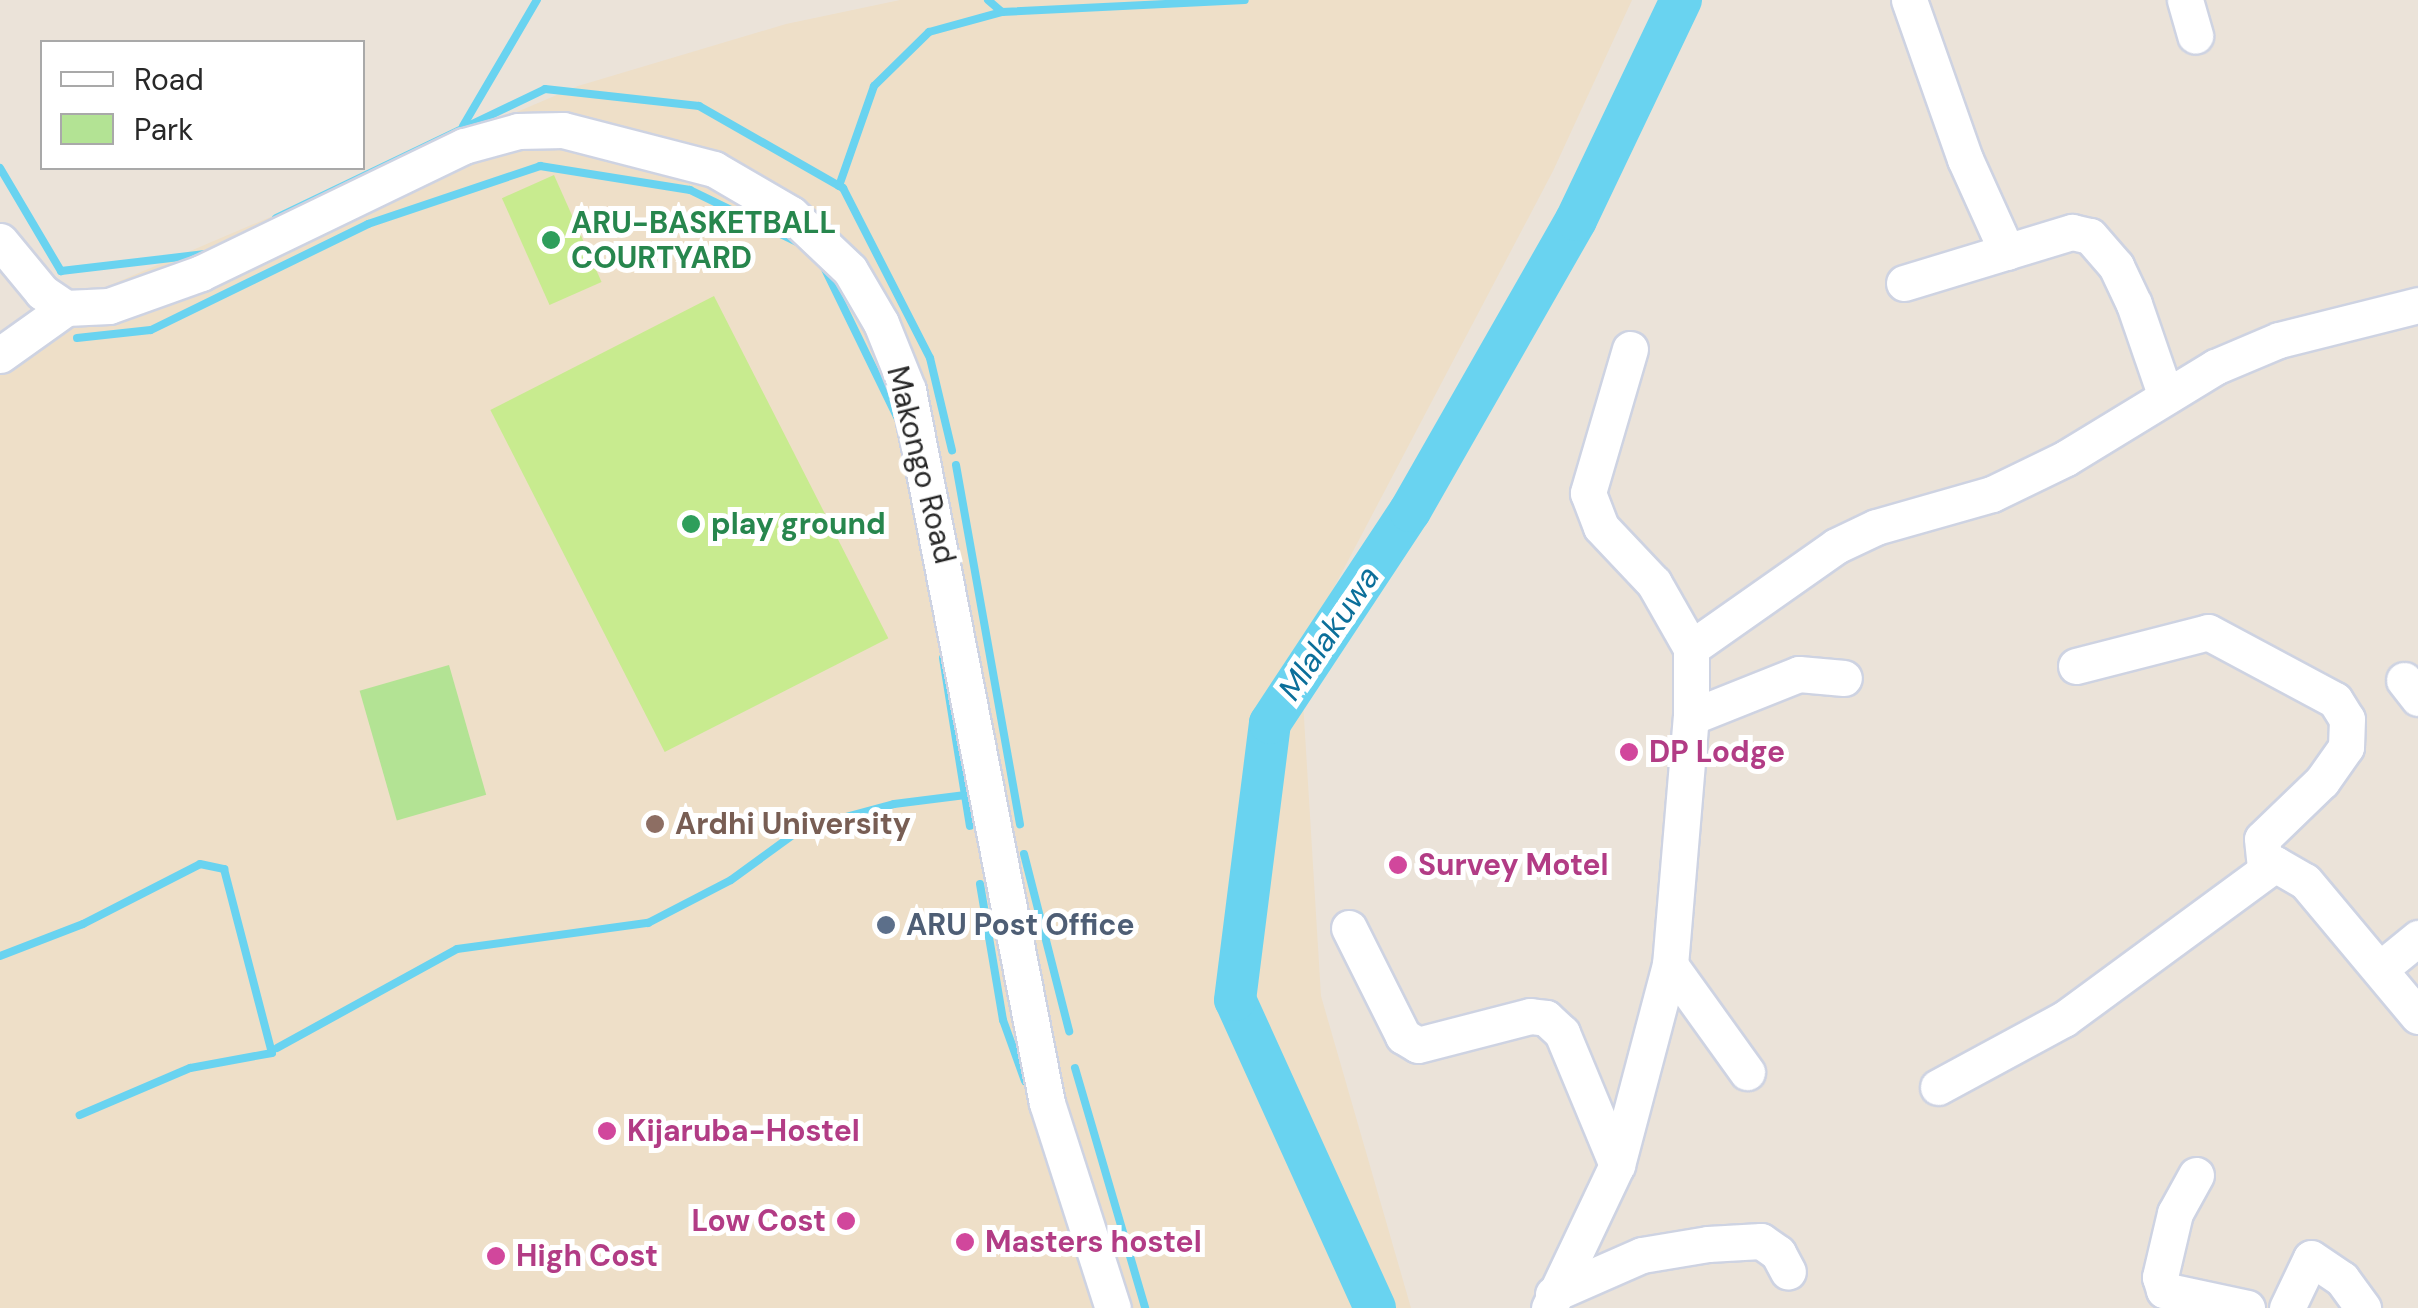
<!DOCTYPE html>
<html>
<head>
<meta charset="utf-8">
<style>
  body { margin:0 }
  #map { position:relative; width:2418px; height:1308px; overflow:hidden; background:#ebe3d9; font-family:"DM Sans",sans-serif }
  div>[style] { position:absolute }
  .education>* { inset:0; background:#eedfc8 }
  .green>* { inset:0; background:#b3e394; transform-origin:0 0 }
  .pitch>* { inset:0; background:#c8eb8f; transform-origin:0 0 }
  .stream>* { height:8px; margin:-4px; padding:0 4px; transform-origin:4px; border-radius:4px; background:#69d3f0 }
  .river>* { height:42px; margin:-21px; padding:0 21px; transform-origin:21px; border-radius:21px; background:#69d3f0 }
  .roads { filter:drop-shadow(2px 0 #ced3e2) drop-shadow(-2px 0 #ced3e2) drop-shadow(0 2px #ced3e2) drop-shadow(0 -2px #ced3e2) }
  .minor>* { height:35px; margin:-17.5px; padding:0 17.5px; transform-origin:17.5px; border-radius:17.5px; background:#fff }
  .dots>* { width:28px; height:28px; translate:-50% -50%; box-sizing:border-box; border:5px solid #fff; border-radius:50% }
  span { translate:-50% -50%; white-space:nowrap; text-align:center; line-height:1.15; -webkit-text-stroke:10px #fff; paint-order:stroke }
  .leisure-label { font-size:30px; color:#27864d; font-weight:700 }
  .left { translate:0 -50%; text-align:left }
  .street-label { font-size:30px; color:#282828 }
  .hotel-label { font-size:30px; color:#b23c85; font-weight:700 }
  .right { translate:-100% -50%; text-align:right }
  .education-label { font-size:30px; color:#785e54; font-weight:700 }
  .service-label { font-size:30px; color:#4e5e75; font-weight:700 }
  .water-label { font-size:32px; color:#0b6f9a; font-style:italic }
  .legend { position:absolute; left:40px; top:40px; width:325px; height:130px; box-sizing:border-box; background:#fff; border:2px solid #a9a9a9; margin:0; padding:12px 18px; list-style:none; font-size:30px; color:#282828 }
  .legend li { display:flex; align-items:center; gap:20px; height:50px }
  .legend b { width:50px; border:2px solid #a9a9a9 }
</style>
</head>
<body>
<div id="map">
  <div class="education">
    <i style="clip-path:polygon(900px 0,1632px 0,1553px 171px,1300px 652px,1321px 996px,1411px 1308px,0 1308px,0 332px,578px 86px,786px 24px)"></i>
  </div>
  <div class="green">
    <i style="left:449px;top:665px;width:135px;height:93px;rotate:74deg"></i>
  </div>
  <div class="pitch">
    <i style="left:554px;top:175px;width:117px;height:57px;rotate:66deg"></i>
    <i style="left:714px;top:296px;width:384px;height:251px;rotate:63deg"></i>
  </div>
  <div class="stream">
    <i style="left:988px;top:0;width:18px;rotate:41deg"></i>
    <i style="left:1002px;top:12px;width:243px;rotate:-2.8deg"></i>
    <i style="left:463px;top:126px;width:146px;rotate:-59.6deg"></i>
    <i style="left:0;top:168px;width:120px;rotate:59.4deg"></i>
    <i style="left:61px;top:271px;width:145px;rotate:-6.7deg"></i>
    <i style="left:839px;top:186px;width:106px;rotate:-70.7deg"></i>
    <i style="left:874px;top:86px;width:77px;rotate:-44.5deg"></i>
    <i style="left:929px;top:32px;width:76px;rotate:-15.3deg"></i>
    <i style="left:276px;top:218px;width:298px;rotate:-25.6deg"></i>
    <i style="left:545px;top:89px;width:155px;rotate:6.3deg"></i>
    <i style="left:699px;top:106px;width:166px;rotate:29.7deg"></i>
    <i style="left:843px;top:188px;width:191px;rotate:62.9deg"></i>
    <i style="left:930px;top:358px;width:95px;rotate:76.6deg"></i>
    <i style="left:823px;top:265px;width:171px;rotate:64deg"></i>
    <i style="left:77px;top:338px;width:74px;rotate:-6.2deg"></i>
    <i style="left:151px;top:330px;width:242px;rotate:-26deg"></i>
    <i style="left:368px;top:224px;width:182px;rotate:-18.6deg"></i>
    <i style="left:540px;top:166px;width:152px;rotate:9.1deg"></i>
    <i style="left:690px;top:190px;width:121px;rotate:25.9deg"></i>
    <i style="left:956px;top:465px;width:365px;rotate:79.9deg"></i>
    <i style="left:943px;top:658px;width:170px;rotate:80.9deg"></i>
    <i style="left:1024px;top:854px;width:183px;rotate:75.7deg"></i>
    <i style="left:980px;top:884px;width:138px;rotate:80.4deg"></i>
    <i style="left:1003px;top:1020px;width:65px;rotate:70.2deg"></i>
    <i style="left:0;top:956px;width:89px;rotate:-21.1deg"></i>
    <i style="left:83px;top:924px;width:131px;rotate:-27.1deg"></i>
    <i style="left:200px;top:864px;width:25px;rotate:12deg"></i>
    <i style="left:224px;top:869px;width:190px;rotate:75.4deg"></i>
    <i style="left:272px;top:1053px;width:83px;rotate:169.6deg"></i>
    <i style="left:190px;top:1068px;width:120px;rotate:156.9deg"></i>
    <i style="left:277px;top:1048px;width:205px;rotate:-28.8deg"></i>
    <i style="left:457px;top:949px;width:193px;rotate:-7.8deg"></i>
    <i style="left:648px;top:923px;width:93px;rotate:-27.4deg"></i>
    <i style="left:731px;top:880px;width:87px;rotate:-36.1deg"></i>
    <i style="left:801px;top:829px;width:96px;rotate:-15deg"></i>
    <i style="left:894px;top:804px;width:72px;rotate:-7.2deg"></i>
    <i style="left:1075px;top:1068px;width:250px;rotate:73.7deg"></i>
  </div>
  <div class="river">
    <i style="left:1375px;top:1308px;width:338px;rotate:-114.4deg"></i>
    <i style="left:1235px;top:1000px;width:279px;rotate:-82.8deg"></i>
    <i style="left:1270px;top:723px;width:254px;rotate:-56.6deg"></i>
    <i style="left:1410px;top:511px;width:335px;rotate:-60.3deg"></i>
    <i style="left:1576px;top:220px;width:244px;rotate:-64.5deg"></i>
  </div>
  <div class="roads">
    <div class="minor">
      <i style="left:1909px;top:0;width:169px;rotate:70.6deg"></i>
      <i style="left:1965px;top:159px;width:102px;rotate:65.7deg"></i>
      <i style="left:2185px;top:0;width:37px;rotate:74deg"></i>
      <i style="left:0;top:241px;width:66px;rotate:50.5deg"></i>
      <i style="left:42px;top:292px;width:29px;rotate:34deg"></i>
      <i style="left:66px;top:308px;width:43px;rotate:-2.7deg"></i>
      <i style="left:109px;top:306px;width:98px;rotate:-19.7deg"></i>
      <i style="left:201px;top:273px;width:292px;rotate:-25.8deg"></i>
      <i style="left:464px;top:146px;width:56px;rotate:-15.5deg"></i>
      <i style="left:518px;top:131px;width:45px;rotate:-1.3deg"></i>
      <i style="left:563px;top:130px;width:156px;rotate:14.5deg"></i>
      <i style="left:714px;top:169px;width:89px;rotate:30.3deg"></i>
      <i style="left:791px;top:214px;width:81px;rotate:43.5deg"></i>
      <i style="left:850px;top:270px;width:61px;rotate:59.7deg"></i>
      <i style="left:881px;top:323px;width:72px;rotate:68.1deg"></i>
      <i style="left:908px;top:390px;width:726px;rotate:78.97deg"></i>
      <i style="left:1047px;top:1103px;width:215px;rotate:72.2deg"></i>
      <i style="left:1904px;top:283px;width:176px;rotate:-16.9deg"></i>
      <i style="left:2072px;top:232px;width:18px;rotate:13deg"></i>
      <i style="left:2090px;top:236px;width:40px;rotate:49deg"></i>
      <i style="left:2116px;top:266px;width:42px;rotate:64.7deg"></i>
      <i style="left:2134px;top:304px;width:95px;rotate:71deg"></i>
      <i style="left:1630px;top:349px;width:150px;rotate:106.3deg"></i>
      <i style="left:1588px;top:493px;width:36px;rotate:69deg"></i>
      <i style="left:1601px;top:527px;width:77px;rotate:46.6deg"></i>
      <i style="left:1654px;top:583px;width:75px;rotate:60.4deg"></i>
      <i style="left:0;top:355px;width:81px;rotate:-35.5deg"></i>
      <i style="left:2076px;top:666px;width:136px;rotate:-14.4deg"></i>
      <i style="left:2208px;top:632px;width:144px;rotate:28.2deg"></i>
      <i style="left:2335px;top:700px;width:22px;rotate:58deg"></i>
      <i style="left:2347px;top:719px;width:28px;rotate:92deg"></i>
      <i style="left:2346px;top:747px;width:42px;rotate:125.2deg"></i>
      <i style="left:2322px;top:781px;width:83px;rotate:136deg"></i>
      <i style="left:2262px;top:839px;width:29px;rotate:84deg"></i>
      <i style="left:2404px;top:680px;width:23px;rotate:52deg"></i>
      <i style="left:1691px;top:717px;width:116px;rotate:-21.7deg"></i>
      <i style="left:1799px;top:674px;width:45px;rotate:5.1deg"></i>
      <i style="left:1349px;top:928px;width:121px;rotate:63.4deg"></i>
      <i style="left:1403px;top:1036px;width:17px;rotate:31deg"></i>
      <i style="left:1418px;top:1045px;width:116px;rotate:-14.5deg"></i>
      <i style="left:1530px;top:1016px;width:16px;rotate:7deg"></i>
      <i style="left:1546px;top:1018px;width:22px;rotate:43deg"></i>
      <i style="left:1562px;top:1033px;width:143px;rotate:67.4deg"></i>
      <i style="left:1670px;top:965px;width:132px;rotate:54.3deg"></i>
      <i style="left:2380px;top:969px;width:49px;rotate:-39.2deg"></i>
      <i style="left:1938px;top:1087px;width:143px;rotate:-28.4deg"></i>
      <i style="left:2064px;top:1019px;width:262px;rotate:-36.3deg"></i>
      <i style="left:2275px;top:864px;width:34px;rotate:30deg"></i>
      <i style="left:2305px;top:881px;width:176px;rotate:50.1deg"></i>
      <i style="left:2196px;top:1175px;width:43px;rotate:118.9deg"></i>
      <i style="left:2175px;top:1213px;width:66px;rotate:103.2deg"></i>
      <i style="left:2160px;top:1277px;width:14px;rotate:73deg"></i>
      <i style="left:2164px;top:1290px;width:85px;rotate:12.2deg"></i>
      <i style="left:1553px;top:1294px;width:97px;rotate:-23.7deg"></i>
      <i style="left:1642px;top:1255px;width:67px;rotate:-9.5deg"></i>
      <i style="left:1708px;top:1244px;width:53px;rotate:-3.2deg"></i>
      <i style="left:1761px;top:1241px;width:21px;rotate:35deg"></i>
      <i style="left:1778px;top:1253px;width:21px;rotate:62deg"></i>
      <i style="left:1549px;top:1308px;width:158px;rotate:-64.6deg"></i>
      <i style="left:1617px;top:1165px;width:207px;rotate:-75.2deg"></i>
      <i style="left:1670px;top:965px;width:249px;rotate:-85.2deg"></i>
      <i style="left:1691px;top:717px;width:69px;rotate:-90deg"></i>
      <i style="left:1691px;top:648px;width:177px;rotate:-35.1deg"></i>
      <i style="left:1836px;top:546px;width:44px;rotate:-25.4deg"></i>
      <i style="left:1876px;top:527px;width:121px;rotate:-15.9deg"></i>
      <i style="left:1992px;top:494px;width:82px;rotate:-25.9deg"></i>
      <i style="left:2066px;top:458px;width:175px;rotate:-31.4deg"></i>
      <i style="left:2215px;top:367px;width:69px;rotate:-22.9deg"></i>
      <i style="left:2279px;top:340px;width:143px;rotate:-14.1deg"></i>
      <i style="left:2287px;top:1308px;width:55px;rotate:-64.4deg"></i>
      <i style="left:2311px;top:1258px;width:37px;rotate:34deg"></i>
      <i style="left:2342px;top:1279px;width:36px;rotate:54deg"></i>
    </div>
  </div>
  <div class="dots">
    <i style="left:551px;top:240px;background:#2e9e5b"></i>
    <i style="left:691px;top:524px;background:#2e9e5b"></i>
    <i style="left:1629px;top:752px;background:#d1479c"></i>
    <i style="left:655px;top:824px;background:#8d6e63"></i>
    <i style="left:1398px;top:865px;background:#d1479c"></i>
    <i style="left:886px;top:925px;background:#5c6f8a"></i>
    <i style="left:607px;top:1131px;background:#d1479c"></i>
    <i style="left:846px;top:1221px;background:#d1479c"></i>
    <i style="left:965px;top:1242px;background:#d1479c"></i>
    <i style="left:496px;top:1256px;background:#d1479c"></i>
  </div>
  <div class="leisure-label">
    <span class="left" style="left:571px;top:240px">ARU-BASKETBALL<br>COURTYARD</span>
    <span class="left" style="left:711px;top:524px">play ground</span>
  </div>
  <div class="street-label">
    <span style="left:921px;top:465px;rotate:76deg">Makongo Road</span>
  </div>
  <div class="hotel-label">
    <span class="left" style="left:1649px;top:752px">DP Lodge</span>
    <span class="left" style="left:1418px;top:865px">Survey Motel</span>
    <span class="left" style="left:627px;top:1131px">Kijaruba-Hostel</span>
    <span class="right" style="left:826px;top:1221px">Low Cost</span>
    <span class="left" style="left:985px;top:1242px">Masters hostel</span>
    <span class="left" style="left:516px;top:1256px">High Cost</span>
  </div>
  <div class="education-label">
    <span class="left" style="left:675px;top:824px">Ardhi University</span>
  </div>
  <div class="service-label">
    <span class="left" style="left:906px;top:925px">ARU Post Office</span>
  </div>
  <div class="water-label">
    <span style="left:1329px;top:633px;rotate:-56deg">Mlalakuwa</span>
  </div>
  <ul class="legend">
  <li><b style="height:12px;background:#fff"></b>Road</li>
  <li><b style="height:28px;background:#b3e394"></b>Park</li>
  </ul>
</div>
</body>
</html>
